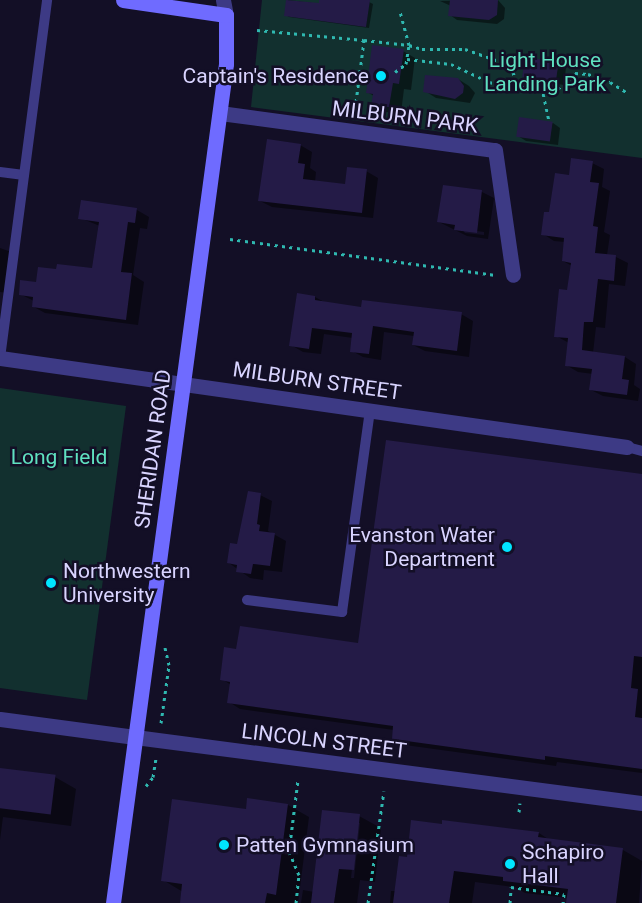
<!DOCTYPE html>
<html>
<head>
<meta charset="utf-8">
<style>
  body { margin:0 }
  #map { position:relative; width:642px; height:903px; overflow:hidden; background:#130f26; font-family:Roboto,sans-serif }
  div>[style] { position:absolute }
  .green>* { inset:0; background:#12302f }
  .shadow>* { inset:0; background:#0007 }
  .building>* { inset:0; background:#241b47; transform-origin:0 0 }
  .path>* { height:3px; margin-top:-1.5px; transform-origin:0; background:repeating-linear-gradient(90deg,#2fb8b0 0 3px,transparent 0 7.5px) }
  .service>* { height:10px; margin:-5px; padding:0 5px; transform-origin:5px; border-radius:5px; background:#3d3a85 }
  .minor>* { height:15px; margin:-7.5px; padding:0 7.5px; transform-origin:7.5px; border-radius:7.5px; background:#3d3a85 }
  .tertiary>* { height:15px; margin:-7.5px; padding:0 7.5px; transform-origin:7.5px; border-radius:7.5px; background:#3d3a85 }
  .secondary>* { height:15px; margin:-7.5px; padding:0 7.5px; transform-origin:7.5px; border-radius:7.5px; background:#6f6bff }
  .dots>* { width:16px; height:16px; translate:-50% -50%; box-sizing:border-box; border:3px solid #130f26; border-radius:50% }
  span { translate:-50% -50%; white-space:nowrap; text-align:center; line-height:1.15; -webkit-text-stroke:5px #130f26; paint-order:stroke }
  .park-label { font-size:21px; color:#5fe0c0 }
  .poi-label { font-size:21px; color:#d9d4ff }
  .right { translate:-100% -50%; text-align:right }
  .left { translate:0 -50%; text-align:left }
  .street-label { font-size:21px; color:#d9d4ff }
</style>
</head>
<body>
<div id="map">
  <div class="green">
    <i style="clip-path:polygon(262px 0,642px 0,642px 158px,251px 107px)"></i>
    <i style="clip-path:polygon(0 388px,126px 406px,87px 700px,0 688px)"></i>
  </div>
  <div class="shadow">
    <i style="clip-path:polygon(288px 0,320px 4px,321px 0,369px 2px,373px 4px,369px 28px,289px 17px,286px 15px)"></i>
    <i style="clip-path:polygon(498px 0,505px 8px,504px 19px,497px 24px,457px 20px,450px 15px,451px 6px,440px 1px)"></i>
    <i style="clip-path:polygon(403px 51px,415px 58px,411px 90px,404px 89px,401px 113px,385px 112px,373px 105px,374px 96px,367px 92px)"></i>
    <i style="clip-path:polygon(559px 63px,566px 67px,564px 85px,532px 80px,524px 76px)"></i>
    <i style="clip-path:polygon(458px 79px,469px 86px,475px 93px,470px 103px,436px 98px,425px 91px)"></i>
    <i style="clip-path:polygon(553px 123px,560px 128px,558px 145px,526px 141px,518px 136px)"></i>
    <i style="clip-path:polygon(300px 145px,312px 152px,310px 168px,316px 172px,315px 182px,346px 185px,366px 171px,378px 178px,373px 218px,272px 207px,260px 201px)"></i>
    <i style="clip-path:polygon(592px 163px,604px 169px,602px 187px,610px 191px,604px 232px,610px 235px,607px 255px,616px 257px,628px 263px,625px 286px,609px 284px,605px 328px,596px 327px,593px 353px,625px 357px,636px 364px,634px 385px,640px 389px,638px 401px,603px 396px,591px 390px,593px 374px,578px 372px,566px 365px,569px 343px,556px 336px,568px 291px,572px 266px,563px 261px,565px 242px,554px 241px,543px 234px,570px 177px)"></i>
    <i style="clip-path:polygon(evenodd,444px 187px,482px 192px,494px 198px,488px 239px,467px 236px,439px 222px,444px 187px,462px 229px,484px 232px,484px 235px,465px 233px,462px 229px)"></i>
    <i style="clip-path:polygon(82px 202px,137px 210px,149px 217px,147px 229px,140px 228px,133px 275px,144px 282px,138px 325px,45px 313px,34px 307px,34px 301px,20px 294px,58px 271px,93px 269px,100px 226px,80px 218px)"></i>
    <i style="clip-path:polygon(0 248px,14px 253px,9px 293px,0 292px)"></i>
    <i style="clip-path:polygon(315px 297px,326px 303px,362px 308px,461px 314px,473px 321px,469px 357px,425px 351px,413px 345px,414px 336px,384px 332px,381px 360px,363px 357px,352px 351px,353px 338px,324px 334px,321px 354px,303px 352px,291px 345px)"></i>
    <i style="clip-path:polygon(642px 477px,642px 773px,557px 762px,556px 766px,405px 745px,393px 738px,394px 730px,240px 709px,229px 702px,231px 685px,222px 679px,238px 651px,359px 645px)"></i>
    <i style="clip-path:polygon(260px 495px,272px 501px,268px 531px,286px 541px,282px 572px,264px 570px,263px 580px,250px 578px,229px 563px)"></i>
    <i style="clip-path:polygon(0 769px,55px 777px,76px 789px,71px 826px,3px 817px,0 840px)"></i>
    <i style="clip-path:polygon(248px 800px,288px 805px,309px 817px,298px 903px,181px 903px,183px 892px,163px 880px,247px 810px)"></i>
    <i style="clip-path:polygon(evenodd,359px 816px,381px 828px,375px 882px,360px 880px,357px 903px,301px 903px,303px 890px,314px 892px,359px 816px,357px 823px,360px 823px,354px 878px,351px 878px,357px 823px)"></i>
    <i style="clip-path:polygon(539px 833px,551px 841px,623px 850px,642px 861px,639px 903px,568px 903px,568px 898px,525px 893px,515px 887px,475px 882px,472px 903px,390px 903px,391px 891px,396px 891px,408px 859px)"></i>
  </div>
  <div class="building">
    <i style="clip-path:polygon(286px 0,319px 3px,319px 0,370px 0,366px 27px,284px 16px)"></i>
    <i style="clip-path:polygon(450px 0,498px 0,497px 15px,489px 20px,448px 16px)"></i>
    <i style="clip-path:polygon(372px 45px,404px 49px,399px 84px,393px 83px,389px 107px,371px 106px,373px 94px,366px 93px)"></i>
    <i style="left:525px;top:57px;width:34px;height:20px;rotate:8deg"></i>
    <i style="clip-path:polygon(425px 75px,458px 78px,464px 86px,463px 93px,455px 99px,423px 92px)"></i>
    <i style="left:519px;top:117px;width:34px;height:20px;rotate:8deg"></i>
    <i style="clip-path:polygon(267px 139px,301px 144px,298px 163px,305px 164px,303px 179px,345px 184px,347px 167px,367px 169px,362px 213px,258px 201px)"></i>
    <i style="clip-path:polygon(571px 158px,593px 161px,590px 182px,599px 183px,593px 226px,598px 227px,595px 253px,616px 255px,614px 281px,598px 279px,593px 322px,584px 322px,582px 350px,625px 356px,622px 379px,629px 380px,627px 395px,589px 390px,592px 369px,565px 366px,568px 338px,554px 337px,559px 289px,567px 290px,571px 263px,562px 261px,564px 238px,541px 235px,544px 212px,549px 212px,555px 173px,569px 175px)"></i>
    <i style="clip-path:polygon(443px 185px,482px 190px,477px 233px,454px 230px,455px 225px,437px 222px)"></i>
    <i style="clip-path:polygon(81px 200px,137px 208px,135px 223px,128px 222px,121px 272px,132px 273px,126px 320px,32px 307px,33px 297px,19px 295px,20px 280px,36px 282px,38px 267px,56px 269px,57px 264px,92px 268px,99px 222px,78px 219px)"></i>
    <i style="clip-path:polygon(297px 293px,315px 296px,315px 300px,361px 307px,362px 300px,462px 312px,457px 351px,412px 345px,414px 332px,373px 326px,369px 354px,350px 352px,352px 333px,312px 328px,309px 349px,289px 346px)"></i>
    <i style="clip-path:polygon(386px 440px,642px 474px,642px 657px,634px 656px,631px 688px,638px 689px,635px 717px,642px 718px,642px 769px,545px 756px,545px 760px,392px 739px,393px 726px,227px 703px,230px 682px,220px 680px,224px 647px,236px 649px,240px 626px,358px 643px)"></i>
    <i style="clip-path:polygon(248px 491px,261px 493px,257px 524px,260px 525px,259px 531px,275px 533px,270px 566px,253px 564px,251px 574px,236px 572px,237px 565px,227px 563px,230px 543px,237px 544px)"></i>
    <i style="left:0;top:768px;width:56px;height:40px;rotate:7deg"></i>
    <i style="clip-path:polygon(247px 798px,288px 804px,276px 895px,267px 893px,265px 903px,180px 903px,182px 884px,161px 881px,172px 799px,246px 809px)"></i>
    <i style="clip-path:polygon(322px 810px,360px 814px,354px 870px,339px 869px,334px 903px,311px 903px)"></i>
    <i style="clip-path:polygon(411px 820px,442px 824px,442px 820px,539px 832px,538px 837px,623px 848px,616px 903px,566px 903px,568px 889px,503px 881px,503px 877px,454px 871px,449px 903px,393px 903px,399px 856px,407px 857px)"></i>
  </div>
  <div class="path">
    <i style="left:257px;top:30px;width:107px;rotate:5.3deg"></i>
    <i style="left:364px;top:40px;width:45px;rotate:6.3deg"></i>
    <i style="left:409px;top:45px;width:14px;rotate:17deg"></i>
    <i style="left:422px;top:49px;width:43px"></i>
    <i style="left:465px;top:49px;width:48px;rotate:19.6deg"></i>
    <i style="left:510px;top:65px;width:22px;rotate:68deg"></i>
    <i style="left:407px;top:59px;width:44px;rotate:6.5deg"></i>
    <i style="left:451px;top:64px;width:42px;rotate:25.3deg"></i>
    <i style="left:489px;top:82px;width:17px;rotate:13deg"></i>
    <i style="left:506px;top:86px;width:52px;rotate:3.3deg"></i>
    <i style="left:558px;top:89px;width:23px;rotate:-43deg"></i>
    <i style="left:575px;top:73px;width:13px;rotate:4deg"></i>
    <i style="left:588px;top:74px;width:23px;rotate:20deg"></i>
    <i style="left:610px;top:82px;width:19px;rotate:32deg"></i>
    <i style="left:360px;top:72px;width:8px;rotate:7deg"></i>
    <i style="left:395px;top:72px;width:14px;rotate:-36deg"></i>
    <i style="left:406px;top:64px;width:19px;rotate:-81deg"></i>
    <i style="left:409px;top:45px;width:35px;rotate:-105deg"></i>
    <i style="left:359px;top:78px;width:8px;rotate:7deg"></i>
    <i style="left:540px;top:79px;width:43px;rotate:77.9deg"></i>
    <i style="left:356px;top:102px;width:63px;rotate:-82.6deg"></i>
    <i style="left:230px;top:239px;width:268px;rotate:7.7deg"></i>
    <i style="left:161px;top:723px;width:59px;rotate:-82.1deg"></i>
    <i style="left:169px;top:665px;width:18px;rotate:-103deg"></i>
    <i style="left:146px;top:786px;width:11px;rotate:-52deg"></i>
    <i style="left:153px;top:777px;width:20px;rotate:-81deg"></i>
    <i style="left:519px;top:812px;width:9px;rotate:-84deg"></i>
    <i style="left:296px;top:903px;width:28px;rotate:-84deg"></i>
    <i style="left:299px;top:875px;width:25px;rotate:-113deg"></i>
    <i style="left:289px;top:852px;width:73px;rotate:-82.9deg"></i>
    <i style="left:368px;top:903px;width:113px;rotate:-81.9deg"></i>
    <i style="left:510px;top:903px;width:16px;rotate:-86deg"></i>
    <i style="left:511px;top:887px;width:53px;rotate:7.5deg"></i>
    <i style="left:564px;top:894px;width:9px;rotate:96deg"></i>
  </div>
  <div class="service">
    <i style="left:0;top:172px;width:24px;rotate:7deg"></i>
    <i style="left:0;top:358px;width:361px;rotate:-82.5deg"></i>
    <i style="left:627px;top:447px;width:16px;rotate:15deg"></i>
    <i style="left:247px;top:600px;width:96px;rotate:7.2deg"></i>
    <i style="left:342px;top:612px;width:205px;rotate:-82.1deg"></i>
  </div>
  <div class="minor">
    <i style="left:220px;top:113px;width:277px;rotate:7.7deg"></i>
    <i style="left:495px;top:150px;width:126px;rotate:81.8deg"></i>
    <i style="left:0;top:358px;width:633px;rotate:8.08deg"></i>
    <i style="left:135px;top:737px;width:511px;rotate:7.42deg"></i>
  </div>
  <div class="tertiary">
    <i style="left:223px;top:0;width:15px;rotate:79deg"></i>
    <i style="left:0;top:719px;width:136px;rotate:7.6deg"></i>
  </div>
  <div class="secondary">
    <i style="left:113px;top:903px;width:847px;rotate:-82.33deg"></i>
    <i style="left:226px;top:64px;width:49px;rotate:-90deg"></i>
    <i style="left:226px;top:15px;width:104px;rotate:-171.7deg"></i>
  </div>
  <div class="dots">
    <i style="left:381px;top:76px;background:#00e5ff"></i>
    <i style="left:507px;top:547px;background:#00e5ff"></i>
    <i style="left:51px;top:583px;background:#00e5ff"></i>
    <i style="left:224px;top:845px;background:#00e5ff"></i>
    <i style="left:510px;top:864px;background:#00e5ff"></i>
  </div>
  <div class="park-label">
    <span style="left:545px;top:72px">Light House<br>Landing Park</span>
    <span style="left:59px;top:457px">Long Field</span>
  </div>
  <div class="poi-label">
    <span class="right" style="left:369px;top:76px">Captain's Residence</span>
    <span class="right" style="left:495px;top:547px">Evanston Water<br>Department</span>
    <span class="left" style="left:63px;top:583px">Northwestern<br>University</span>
    <span class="left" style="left:236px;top:845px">Patten Gymnasium</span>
    <span class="left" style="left:522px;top:864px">Schapiro<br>Hall</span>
  </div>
  <div class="street-label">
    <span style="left:405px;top:117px;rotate:7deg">MILBURN PARK</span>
    <span style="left:317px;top:381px;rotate:8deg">MILBURN STREET</span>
    <span style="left:153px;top:449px;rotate:-82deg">SHERIDAN ROAD</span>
    <span style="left:324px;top:741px;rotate:7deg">LINCOLN STREET</span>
  </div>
</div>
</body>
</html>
